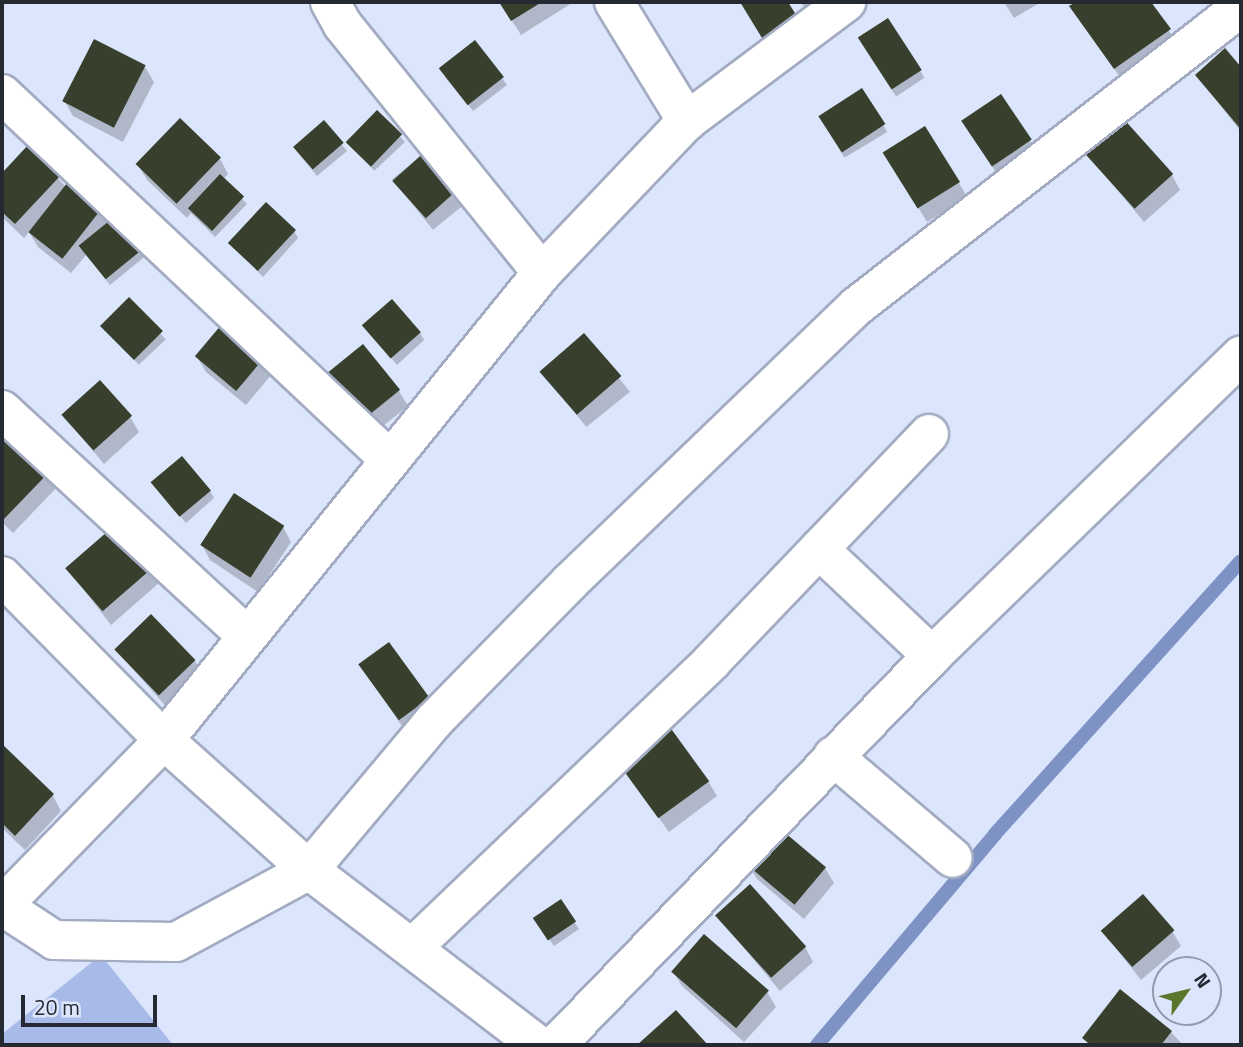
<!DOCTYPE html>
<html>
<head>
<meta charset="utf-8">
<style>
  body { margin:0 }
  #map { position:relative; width:1243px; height:1047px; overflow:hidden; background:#dbe5fc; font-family:"Titillium Web",sans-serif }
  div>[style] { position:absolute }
  .green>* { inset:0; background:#a8bbe8 }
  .shadow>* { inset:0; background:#0003; transform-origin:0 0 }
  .stream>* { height:14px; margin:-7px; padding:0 7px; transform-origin:7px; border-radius:7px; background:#7e92c4 }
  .building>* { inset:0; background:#38402d; transform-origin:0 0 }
  .roads { filter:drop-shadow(2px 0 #a2abc1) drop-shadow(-2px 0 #a2abc1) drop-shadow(0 2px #a2abc1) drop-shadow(0 -2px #a2abc1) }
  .street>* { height:38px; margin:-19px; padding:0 19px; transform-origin:19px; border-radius:19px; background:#fff }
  span { translate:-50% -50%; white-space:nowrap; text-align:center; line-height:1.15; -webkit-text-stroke:7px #dbe5fc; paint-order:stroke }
  .frame { position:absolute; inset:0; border:4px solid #252932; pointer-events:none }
  .north { position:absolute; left:1152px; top:956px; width:70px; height:70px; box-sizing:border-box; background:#dbe5fc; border:2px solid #929aab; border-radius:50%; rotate:56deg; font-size:19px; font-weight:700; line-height:28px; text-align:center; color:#252932 }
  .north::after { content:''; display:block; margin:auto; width:24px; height:32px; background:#5a762a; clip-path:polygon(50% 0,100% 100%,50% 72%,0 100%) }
  .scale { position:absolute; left:21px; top:995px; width:136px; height:32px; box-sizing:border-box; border:4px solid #252932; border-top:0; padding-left:9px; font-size:21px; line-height:24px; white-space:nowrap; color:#252932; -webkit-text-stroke:5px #dbe5fc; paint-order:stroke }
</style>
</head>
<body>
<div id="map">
  <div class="green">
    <i style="clip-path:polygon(101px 955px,173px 1045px,2px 1045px,2px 1034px)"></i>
  </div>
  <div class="shadow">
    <i style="clip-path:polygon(500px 2px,571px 2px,572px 3px,521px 35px)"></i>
    <i style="clip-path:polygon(742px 2px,786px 2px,796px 19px,772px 52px)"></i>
    <i style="clip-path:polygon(801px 2px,862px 2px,817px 28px)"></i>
    <i style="clip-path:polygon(1004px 2px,1041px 2px,1014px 18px)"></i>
    <i style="clip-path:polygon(1079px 2px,1149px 2px,1178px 44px,1124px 83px,1072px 7px)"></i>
    <i style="left:887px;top:20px;width:69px;height:34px;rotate:57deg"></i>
    <i style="clip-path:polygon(1225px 51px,1241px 70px,1241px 132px,1197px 75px)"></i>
    <i style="clip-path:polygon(145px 67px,154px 82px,123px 142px,73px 116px,64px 100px)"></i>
    <i style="clip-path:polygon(445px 77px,502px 78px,507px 85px,473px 111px)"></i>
    <i style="left:862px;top:90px;width:49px;height:50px;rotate:59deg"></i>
    <i style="left:377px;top:112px;width:41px;height:42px;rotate:47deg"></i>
    <i style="clip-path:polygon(180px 121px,220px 159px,228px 174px,223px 179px,247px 204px,215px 237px,191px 213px,187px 218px,147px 180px,138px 165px)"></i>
    <i style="clip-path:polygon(324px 123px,347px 151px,317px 176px,299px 154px)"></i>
    <i style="clip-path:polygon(972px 136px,1030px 141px,1039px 156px,1001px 180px)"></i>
    <i style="clip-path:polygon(29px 147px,66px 187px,72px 180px,148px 254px,110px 285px,86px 255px,71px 273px,38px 247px,29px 232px,24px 238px,2px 217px,2px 175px)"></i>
    <i style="left:427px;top:151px;width:65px;height:45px;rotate:51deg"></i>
    <i style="clip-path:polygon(1085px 151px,1172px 175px,1180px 190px,1144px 222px)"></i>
    <i style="clip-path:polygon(885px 153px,959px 183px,967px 197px,927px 222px)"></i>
    <i style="clip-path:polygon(294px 231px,298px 238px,263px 277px,230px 243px)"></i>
    <i style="left:129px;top:300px;width:54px;height:37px;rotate:47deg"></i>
    <i style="clip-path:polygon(227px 321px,276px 369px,246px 405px,206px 372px,197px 357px)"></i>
    <i style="clip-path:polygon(364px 327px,420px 333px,424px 340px,397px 365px)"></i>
    <i style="left:584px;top:335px;width:73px;height:56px;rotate:51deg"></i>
    <i style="clip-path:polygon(337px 390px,399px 391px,408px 406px,373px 434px)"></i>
    <i style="clip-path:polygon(63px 415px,130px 417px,139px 432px,104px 464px)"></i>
    <i style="clip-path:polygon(12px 429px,61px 483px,13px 533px,2px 522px,2px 439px)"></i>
    <i style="clip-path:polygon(158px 490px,210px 491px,214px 498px,186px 523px)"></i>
    <i style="clip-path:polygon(283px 527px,291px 542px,258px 592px,210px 560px,202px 545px)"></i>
    <i style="clip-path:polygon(67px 568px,151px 569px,159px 583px,111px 625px)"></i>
    <i style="clip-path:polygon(117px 651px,195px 661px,204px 676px,169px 710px)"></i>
    <i style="clip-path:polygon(360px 664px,427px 699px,436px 714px,408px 735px)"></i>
    <i style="clip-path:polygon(3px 747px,53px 796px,61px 811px,25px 850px,2px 828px)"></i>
    <i style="clip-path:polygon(616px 758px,708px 781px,717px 796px,669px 832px)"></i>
    <i style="clip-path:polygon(748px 864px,825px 868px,834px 883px,804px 919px,757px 879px)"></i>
    <i style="clip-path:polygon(560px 901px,579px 929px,554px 946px,540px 926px)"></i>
    <i style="clip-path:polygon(718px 917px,805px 947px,813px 962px,780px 991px)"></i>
    <i style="clip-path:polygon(1102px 930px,1172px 931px,1181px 946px,1141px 980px)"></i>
    <i style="clip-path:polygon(673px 971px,767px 992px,776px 1007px,744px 1042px,682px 986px)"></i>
    <i style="clip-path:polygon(1171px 1032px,1183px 1045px,1088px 1045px,1084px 1038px)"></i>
  </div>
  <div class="stream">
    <i style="left:817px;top:1045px;width:276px;rotate:-49.8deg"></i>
    <i style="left:995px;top:834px;width:367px;rotate:-48deg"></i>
  </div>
  <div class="building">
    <i style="clip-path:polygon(499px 2px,542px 2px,511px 21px)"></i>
    <i style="clip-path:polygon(740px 2px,788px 2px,798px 18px,762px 38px)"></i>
    <i style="clip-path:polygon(1076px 2px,1151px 2px,1171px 29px,1114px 69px,1069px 6px)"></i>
    <i style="left:888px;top:18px;width:62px;height:36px;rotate:57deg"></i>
    <i style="left:94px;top:39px;width:58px;height:70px;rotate:27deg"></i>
    <i style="left:475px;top:40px;width:47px;height:46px;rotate:52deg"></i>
    <i style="clip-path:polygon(1225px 48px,1241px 67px,1239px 127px,1195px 75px)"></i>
    <i style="left:862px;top:88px;width:43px;height:52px;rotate:57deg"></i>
    <i style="left:1001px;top:94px;width:55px;height:48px;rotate:56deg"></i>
    <i style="left:377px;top:110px;width:35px;height:45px;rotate:44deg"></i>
    <i style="left:1121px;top:116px;width:78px;height:52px;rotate:48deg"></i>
    <i style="left:180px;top:118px;width:57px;height:64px;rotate:44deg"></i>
    <i style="left:324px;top:120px;width:30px;height:41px;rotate:49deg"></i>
    <i style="left:925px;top:126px;width:66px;height:50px;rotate:58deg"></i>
    <i style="clip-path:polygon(29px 144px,61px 175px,15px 224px,2px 212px,2px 173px)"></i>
    <i style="left:428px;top:149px;width:50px;height:48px;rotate:48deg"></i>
    <i style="left:220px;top:174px;width:33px;height:47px;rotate:43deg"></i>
    <i style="left:71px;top:178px;width:43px;height:69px;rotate:38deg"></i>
    <i style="left:266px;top:202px;width:41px;height:56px;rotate:43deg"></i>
    <i style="left:119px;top:213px;width:43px;height:52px;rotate:51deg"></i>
    <i style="left:129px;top:297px;width:48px;height:41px;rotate:45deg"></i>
    <i style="left:392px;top:299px;width:44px;height:40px;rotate:49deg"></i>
    <i style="left:227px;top:318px;width:54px;height:50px;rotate:40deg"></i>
    <i style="left:584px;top:333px;width:57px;height:59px;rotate:49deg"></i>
    <i style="left:363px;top:344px;width:59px;height:48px;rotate:51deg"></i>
    <i style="left:100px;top:380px;width:48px;height:52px;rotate:48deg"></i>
    <i style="clip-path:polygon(11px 426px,54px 467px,4px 519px,2px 436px)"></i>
    <i style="left:182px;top:456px;width:45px;height:41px;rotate:50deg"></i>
    <i style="left:234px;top:493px;width:60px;height:62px;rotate:33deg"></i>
    <i style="left:115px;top:525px;width:57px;height:66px;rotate:49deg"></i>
    <i style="left:151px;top:614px;width:64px;height:51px;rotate:46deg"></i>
    <i style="left:389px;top:642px;width:69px;height:38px;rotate:54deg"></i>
    <i style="left:664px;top:719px;width:77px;height:63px;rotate:54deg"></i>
    <i style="clip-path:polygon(2px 744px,54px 794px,15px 836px,2px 823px)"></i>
    <i style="left:777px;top:826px;width:64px;height:49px;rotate:40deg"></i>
    <i style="left:750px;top:884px;width:84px;height:47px;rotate:48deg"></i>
    <i style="left:1143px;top:894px;width:48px;height:56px;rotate:49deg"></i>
    <i style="left:561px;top:899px;width:27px;height:34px;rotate:56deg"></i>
    <i style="left:704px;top:934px;width:86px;height:50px;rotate:41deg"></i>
    <i style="clip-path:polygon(1120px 989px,1172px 1031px,1161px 1045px,1091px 1045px,1082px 1038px)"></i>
    <i style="clip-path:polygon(676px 1010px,708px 1045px,637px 1045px)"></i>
  </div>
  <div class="roads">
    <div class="street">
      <i style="left:330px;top:2px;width:25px;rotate:61deg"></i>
      <i style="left:342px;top:24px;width:319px;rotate:51.2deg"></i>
      <i style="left:614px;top:2px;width:140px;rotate:58.5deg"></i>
      <i style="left:2px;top:94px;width:532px;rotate:43.32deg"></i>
      <i style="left:2px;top:410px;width:333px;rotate:42.7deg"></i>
      <i style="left:819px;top:549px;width:156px;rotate:43.4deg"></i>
      <i style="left:2px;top:576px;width:231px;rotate:45.4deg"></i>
      <i style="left:164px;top:740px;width:195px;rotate:41.9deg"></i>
      <i style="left:309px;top:870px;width:288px;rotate:37.4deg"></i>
      <i style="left:833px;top:756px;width:157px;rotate:40.4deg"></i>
      <i style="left:2px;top:906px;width:62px;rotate:33.2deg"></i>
      <i style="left:54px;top:940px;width:122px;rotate:0.9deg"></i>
      <i style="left:176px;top:942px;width:151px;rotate:-28.4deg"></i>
      <i style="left:309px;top:870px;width:194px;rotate:-50deg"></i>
      <i style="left:434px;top:721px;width:194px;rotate:-45.6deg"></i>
      <i style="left:570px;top:582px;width:398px;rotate:-43.9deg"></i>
      <i style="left:857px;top:306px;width:487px;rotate:-37.9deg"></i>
      <i style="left:2px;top:906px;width:232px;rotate:-45.7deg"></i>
      <i style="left:164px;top:740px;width:601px;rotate:-51.01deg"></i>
      <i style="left:542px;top:273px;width:210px;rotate:-46.4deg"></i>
      <i style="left:687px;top:121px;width:199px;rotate:-36.8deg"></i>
      <i style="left:412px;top:948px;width:415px;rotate:-43.7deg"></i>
      <i style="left:712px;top:661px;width:314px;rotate:-46.3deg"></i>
      <i style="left:556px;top:1045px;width:541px;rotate:-45.97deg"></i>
      <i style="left:932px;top:656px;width:431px;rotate:-44.2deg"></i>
    </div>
  </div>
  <div class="frame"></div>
  <div class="north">N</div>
  <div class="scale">20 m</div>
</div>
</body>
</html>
